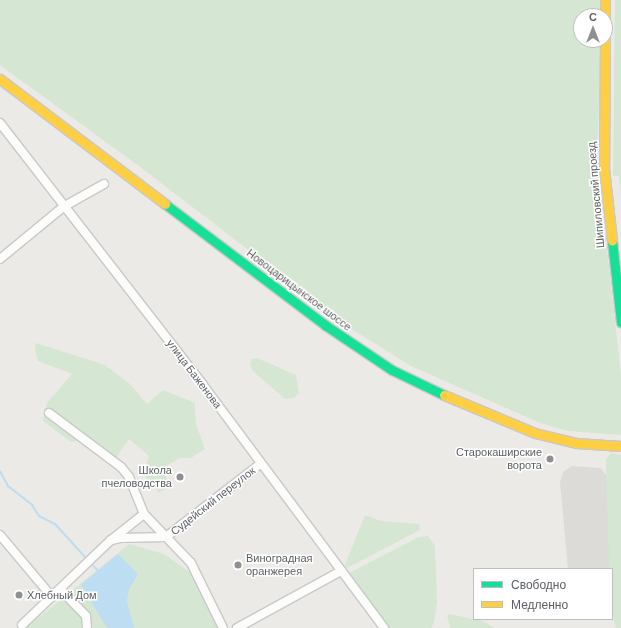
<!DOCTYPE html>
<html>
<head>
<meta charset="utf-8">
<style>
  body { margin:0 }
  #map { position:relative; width:621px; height:628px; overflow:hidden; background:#eceae6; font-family:Barlow,sans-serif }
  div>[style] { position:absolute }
  .industrial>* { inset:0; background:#dddbd8 }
  .green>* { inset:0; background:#d5e6d3 }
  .water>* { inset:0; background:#bdddf3 }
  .stream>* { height:2px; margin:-1px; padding:0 1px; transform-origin:1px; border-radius:1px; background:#bdddf3 }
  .roads { filter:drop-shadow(1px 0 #c8c9c8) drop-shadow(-1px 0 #c8c9c8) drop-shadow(0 1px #c8c9c8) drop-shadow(0 -1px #c8c9c8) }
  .street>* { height:8px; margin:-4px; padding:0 4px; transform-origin:4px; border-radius:4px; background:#fcfcfb }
  .fast>* { height:9px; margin:-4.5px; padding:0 4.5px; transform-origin:4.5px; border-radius:4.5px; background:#16e098 }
  .slow>* { height:9px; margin:-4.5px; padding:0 4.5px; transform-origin:4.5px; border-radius:4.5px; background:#ffcf43 }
  .dots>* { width:11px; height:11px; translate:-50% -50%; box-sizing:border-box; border:2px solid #fff; border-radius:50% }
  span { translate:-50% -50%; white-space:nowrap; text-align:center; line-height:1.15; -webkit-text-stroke:3px #fff; paint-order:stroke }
  .street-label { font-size:11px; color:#5c6064 }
  .poi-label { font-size:11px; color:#5c6064 }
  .right { translate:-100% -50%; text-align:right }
  .left { translate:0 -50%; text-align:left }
  .legend { position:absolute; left:473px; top:568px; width:140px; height:52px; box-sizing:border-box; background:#fff; border:1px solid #bebfc1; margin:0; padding:5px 7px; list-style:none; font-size:12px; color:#5c6064 }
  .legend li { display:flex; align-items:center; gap:8px; height:20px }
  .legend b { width:20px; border:1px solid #bebfc1 }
  .north { position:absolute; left:573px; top:8px; width:40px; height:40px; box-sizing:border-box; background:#fff; border:1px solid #bebfc1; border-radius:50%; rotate:0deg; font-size:11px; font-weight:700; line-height:16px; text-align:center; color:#5c6064 }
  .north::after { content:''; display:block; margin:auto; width:14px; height:18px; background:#8e9092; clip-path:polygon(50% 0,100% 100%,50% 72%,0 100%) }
</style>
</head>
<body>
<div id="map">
  <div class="industrial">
    <i style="clip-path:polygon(572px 466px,600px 468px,612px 481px,612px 569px,568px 569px,560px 482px,563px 472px)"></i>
  </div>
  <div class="green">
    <i style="clip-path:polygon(0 0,603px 0,602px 16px,581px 16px,581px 40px,601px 40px,597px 159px,621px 375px,621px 435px,568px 431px,540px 423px,411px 366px,350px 328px,139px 166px,0 65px)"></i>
    <i style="clip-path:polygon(615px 0,621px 0,621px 196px,619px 176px,613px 176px)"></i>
    <i style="clip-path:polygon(36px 343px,105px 365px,130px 384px,147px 404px,163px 390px,195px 403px,196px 424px,205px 449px,191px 458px,180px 458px,164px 467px,168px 487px,159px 493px,143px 474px,149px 456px,129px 439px,111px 465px,80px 440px,71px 442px,43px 421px,47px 403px,72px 374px,38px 361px,35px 350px)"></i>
    <i style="clip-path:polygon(257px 358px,296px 375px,299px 393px,294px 398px,285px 399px,253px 371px,250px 365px,251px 359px)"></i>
    <i style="clip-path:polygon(611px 453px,621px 455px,621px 628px,616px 628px,612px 614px,612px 569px,609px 569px,606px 459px)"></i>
    <i style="clip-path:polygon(365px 515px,381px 521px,419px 524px,420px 530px,347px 568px,345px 565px)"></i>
    <i style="clip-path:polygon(428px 536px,435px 546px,437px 601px,434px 623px,431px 628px,388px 628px,347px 574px,419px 537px)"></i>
    <i style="clip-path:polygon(129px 544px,164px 554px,195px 576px,217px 628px,26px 628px)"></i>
    <i style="clip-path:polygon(450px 614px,482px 621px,495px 628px,450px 628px,447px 615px)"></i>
  </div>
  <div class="water">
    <i style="clip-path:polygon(118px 554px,138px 574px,129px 589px,127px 601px,134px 628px,107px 628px,81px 585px)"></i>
  </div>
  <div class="stream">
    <i style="left:0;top:471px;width:17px;rotate:62deg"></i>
    <i style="left:8px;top:486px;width:31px;rotate:38deg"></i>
    <i style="left:32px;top:505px;width:13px;rotate:58deg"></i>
    <i style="left:39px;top:516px;width:18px;rotate:27deg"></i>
    <i style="left:55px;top:524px;width:47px;rotate:47.6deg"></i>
    <i style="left:90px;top:562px;width:13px;rotate:48deg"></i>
  </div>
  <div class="roads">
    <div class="street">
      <i style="left:0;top:123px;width:331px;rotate:52.2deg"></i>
      <i style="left:203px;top:385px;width:303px;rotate:53.3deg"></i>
      <i style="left:0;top:259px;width:82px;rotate:-39.5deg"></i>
      <i style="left:63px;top:207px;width:47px;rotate:-29.3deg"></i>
      <i style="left:49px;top:413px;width:90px;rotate:36.9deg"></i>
      <i style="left:121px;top:467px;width:13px;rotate:51deg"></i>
      <i style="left:129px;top:477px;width:40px;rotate:68deg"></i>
      <i style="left:144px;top:514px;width:68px;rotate:46.2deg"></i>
      <i style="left:191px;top:563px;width:72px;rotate:63.8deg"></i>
      <i style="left:0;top:535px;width:81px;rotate:50deg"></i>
      <i style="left:111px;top:540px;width:10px;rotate:-11deg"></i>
      <i style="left:121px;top:538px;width:45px;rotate:-1.3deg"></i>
      <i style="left:166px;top:537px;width:119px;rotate:-37.8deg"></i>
      <i style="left:60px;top:589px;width:37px;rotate:46deg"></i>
      <i style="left:86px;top:616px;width:12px;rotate:85deg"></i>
      <i style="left:22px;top:625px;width:122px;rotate:-43.7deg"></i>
      <i style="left:110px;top:541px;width:43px;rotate:-38.5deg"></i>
      <i style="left:237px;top:628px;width:119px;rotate:-28.7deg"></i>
    </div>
    <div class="fast">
      <i style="left:165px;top:204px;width:201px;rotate:37.1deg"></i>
      <i style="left:325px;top:325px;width:81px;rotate:33.9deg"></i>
      <i style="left:392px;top:370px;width:58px;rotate:25.7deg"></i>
      <i style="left:612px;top:241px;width:82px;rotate:83.7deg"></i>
    </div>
    <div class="slow">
      <i style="left:605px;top:0;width:31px;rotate:90deg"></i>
      <i style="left:605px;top:40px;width:128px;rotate:90.4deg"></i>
      <i style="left:604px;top:168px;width:73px;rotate:83.7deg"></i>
      <i style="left:0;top:79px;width:207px;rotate:37.1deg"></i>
      <i style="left:444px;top:395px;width:99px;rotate:22.7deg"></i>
      <i style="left:535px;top:433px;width:42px;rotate:13.7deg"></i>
      <i style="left:576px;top:443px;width:45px;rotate:3.8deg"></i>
    </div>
  </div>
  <div class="dots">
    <i style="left:550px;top:459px;background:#8e9092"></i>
    <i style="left:180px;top:477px;background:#8e9092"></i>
    <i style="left:238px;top:565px;background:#8e9092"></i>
    <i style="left:19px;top:595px;background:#8e9092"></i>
  </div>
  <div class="street-label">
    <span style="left:596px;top:195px;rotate:-95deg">Шипиловский проезд</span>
    <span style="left:299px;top:290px;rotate:37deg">Новоцарицынское шоссе</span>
    <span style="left:194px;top:374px;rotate:53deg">улица Баженова</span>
    <span style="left:213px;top:501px;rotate:-38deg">Судейский переулок</span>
  </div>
  <div class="poi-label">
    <span class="right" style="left:542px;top:459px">Старокаширские<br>ворота</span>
    <span class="right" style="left:172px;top:477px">Школа<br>пчеловодства</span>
    <span class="left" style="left:246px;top:565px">Виноградная<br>оранжерея</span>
    <span class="left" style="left:27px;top:595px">Хлебный Дом</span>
  </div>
  <ul class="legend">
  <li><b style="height:5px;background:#16e098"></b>Свободно</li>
  <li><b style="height:5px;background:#ffcf43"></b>Медленно</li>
  </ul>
  <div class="north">С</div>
</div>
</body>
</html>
